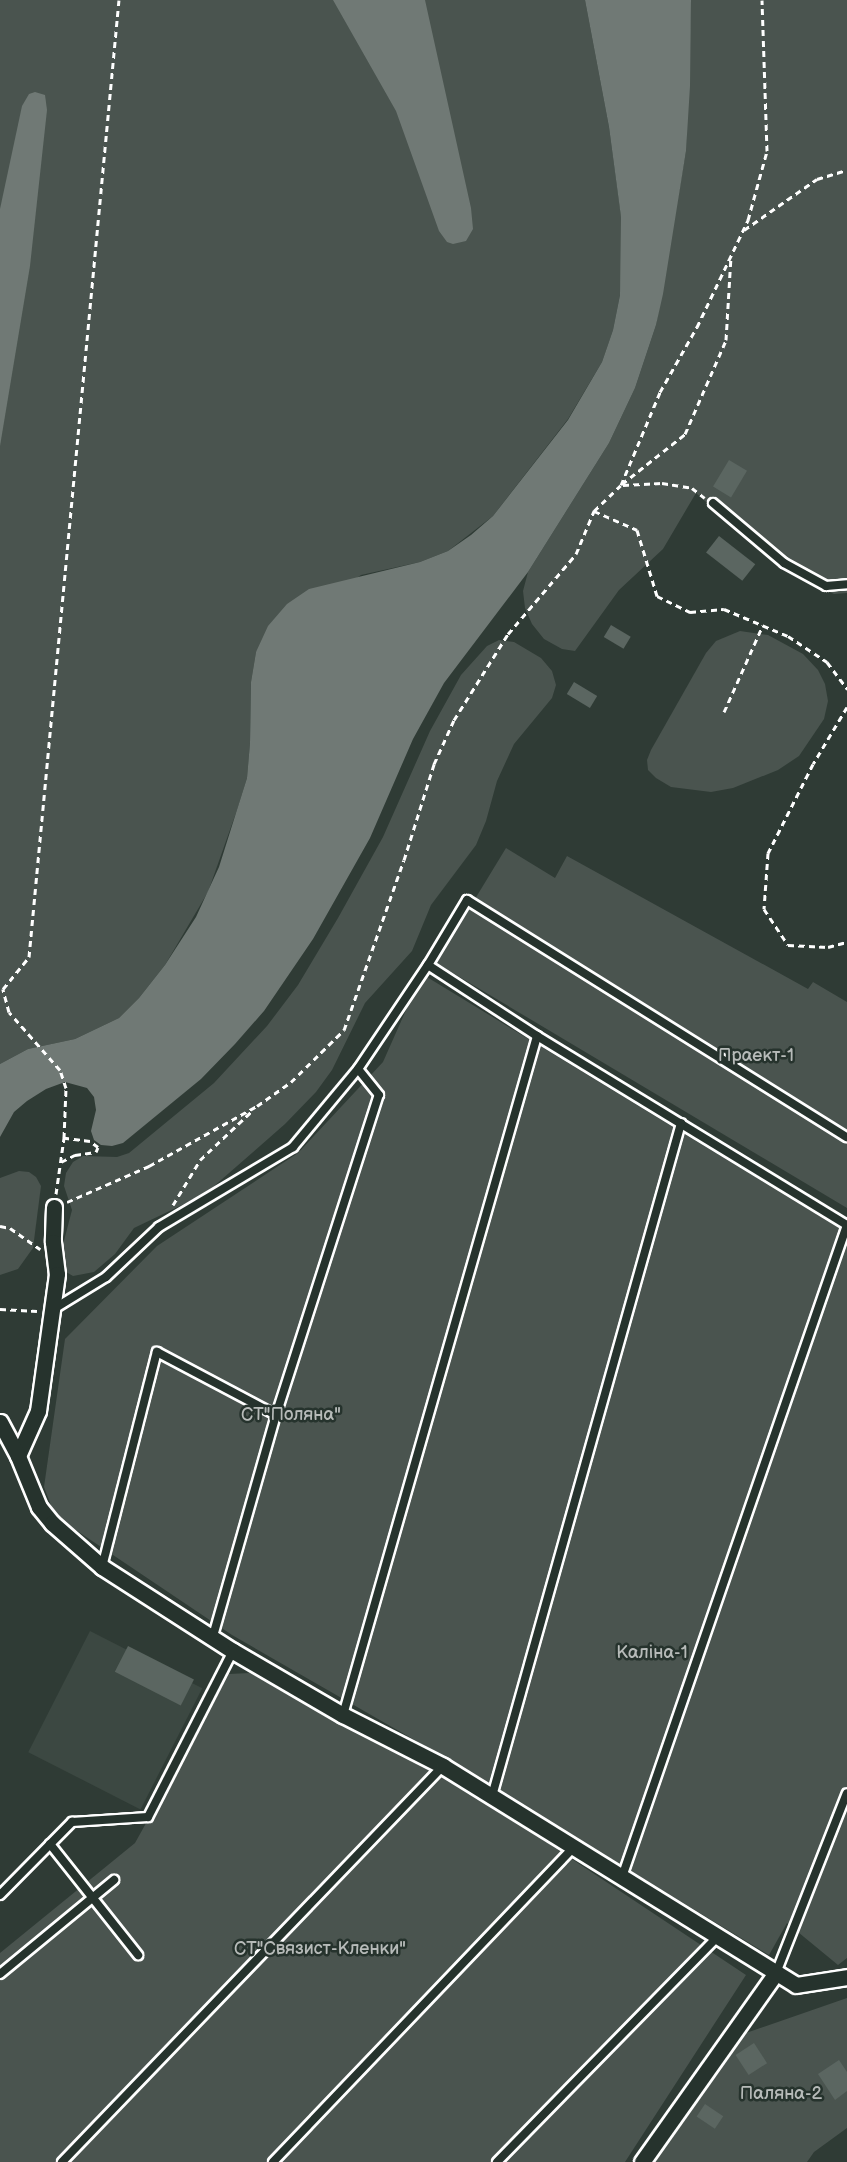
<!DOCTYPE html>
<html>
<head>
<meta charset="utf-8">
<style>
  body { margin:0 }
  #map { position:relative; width:847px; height:2162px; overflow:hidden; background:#2f3b35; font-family:"Balsamiq Sans",sans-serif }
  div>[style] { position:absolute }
  .built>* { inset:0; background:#3c4842; transform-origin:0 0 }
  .green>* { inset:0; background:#4a544f }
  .water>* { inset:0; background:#707975 }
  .building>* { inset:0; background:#5b6661; transform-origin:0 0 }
  .path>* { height:3px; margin-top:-1.5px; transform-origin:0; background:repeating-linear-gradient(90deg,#fff 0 6px,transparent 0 10.5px) }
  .roads { filter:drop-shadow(2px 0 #fff) drop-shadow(-2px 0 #fff) drop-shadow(0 2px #fff) drop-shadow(0 -2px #fff) }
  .service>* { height:8px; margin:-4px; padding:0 4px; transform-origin:4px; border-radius:4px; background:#26332d }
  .minor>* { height:15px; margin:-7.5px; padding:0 7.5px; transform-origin:7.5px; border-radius:7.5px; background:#26332d }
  span { translate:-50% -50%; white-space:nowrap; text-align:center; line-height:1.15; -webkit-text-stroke:5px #26332d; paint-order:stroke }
  .park-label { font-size:18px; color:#b7bbb9 }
</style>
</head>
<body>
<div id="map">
  <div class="built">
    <i style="left:90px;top:1631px;width:126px;height:136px;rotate:27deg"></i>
  </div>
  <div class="green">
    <i style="clip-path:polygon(0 0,585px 0,609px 127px,621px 216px,623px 253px,620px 295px,613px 330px,602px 362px,568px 419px,493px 516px,448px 551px,420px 562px,361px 575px,256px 652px,251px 682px,250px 743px,247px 778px,237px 810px,208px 892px,165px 965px,139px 998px,119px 1018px,75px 1039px,28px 1049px,0 1064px)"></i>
    <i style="clip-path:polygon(691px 0,847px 0,847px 593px,834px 594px,792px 574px,763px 553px,696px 493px,663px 549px,619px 590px,575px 651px,562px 649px,544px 639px,532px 624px,525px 608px,523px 591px,528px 572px,609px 443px,635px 388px,656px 325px,686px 151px)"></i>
    <i style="clip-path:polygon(740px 631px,768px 635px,803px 654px,818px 670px,825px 684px,828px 701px,824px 719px,799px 756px,778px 770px,733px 788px,711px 792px,671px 787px,656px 778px,648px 770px,647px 760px,651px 750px,706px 653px,716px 641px)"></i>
    <i style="clip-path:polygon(499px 640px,514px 642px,541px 658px,552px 671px,556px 685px,552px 698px,514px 744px,497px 781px,486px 821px,476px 845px,431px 905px,412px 951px,365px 1003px,332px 1070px,316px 1092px,285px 1124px,205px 1194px,134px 1228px,115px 1254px,94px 1272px,73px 1276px,66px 1272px,60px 1256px,72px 1210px,64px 1186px,66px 1173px,73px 1162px,83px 1156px,117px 1157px,129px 1153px,214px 1083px,267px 1026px,298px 985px,338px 918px,383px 837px,430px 731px,461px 675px,487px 646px)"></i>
    <i style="clip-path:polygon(506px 848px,555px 878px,567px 856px,808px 989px,813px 982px,847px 1002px,847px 1208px,436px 963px)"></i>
    <i style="clip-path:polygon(422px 974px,847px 1233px,847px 1958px,838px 1965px,787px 1923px,769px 1955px,425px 1746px,232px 1635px,55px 1516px,44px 1487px,65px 1339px,157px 1246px,298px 1153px,383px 1062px)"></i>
    <i style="clip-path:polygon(19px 1171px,29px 1172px,36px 1177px,41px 1186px,33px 1248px,18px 1269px,0 1275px,0 1178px)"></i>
    <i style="clip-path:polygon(250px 1673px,447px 1776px,746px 1975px,625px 2162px,0 2162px,0 1953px,135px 1843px,229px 1674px)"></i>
    <i style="clip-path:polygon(847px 1998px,847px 2128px,814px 2152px,807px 2162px,653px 2162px,743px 2034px)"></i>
  </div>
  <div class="water">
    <i style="clip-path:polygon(333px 0,425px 0,471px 208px,473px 229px,466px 241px,453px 244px,447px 242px,439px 231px,396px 111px)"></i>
    <i style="clip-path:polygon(585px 0,691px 0,690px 86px,686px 151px,663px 294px,656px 325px,635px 388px,609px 443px,528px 572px,444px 683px,413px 739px,370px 838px,313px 939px,264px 1011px,235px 1044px,201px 1079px,123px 1143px,112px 1146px,101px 1145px,94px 1140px,91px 1131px,96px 1110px,94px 1097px,87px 1088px,65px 1082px,46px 1089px,27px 1101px,14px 1112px,0 1137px,0 1064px,28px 1049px,75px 1039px,119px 1018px,139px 998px,165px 965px,196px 917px,219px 867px,247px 778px,250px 743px,251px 682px,256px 652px,268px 626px,287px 604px,309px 589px,420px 562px,448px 551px,471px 535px,493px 516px,568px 420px,602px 362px,613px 330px,620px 295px,621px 217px,609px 127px)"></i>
    <i style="clip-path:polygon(35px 92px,45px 95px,47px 110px,30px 266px,0 446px,0 209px,22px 106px,29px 94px)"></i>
  </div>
  <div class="building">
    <i style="left:729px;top:460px;width:21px;height:31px;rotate:31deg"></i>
    <i style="left:719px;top:536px;width:46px;height:21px;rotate:38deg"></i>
    <i style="left:611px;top:625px;width:23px;height:14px;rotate:31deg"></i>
    <i style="left:574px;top:682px;width:27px;height:14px;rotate:31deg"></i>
    <i style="left:128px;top:1646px;width:74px;height:29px;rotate:27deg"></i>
    <i style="left:754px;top:2043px;width:24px;height:22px;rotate:57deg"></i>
    <i style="clip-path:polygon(839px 2060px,847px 2072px,847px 2091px,835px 2100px,818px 2074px)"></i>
    <i style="left:705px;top:2104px;width:22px;height:15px;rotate:34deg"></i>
  </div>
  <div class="path">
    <i style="left:744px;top:230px;width:89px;rotate:-34.9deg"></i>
    <i style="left:817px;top:179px;width:31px;rotate:-17deg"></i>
    <i style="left:622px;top:484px;width:80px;rotate:-38.4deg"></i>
    <i style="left:685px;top:434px;width:103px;rotate:-66.4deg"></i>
    <i style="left:726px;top:340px;width:83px;rotate:-86.6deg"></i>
    <i style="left:623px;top:485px;width:39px;rotate:-3deg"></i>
    <i style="left:662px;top:483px;width:30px;rotate:9deg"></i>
    <i style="left:692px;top:488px;width:16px;rotate:38deg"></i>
    <i style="left:594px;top:511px;width:47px;rotate:23.8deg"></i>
    <i style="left:637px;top:530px;width:69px;rotate:73.1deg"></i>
    <i style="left:657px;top:596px;width:37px;rotate:26deg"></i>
    <i style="left:690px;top:612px;width:34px;rotate:-5deg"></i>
    <i style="left:724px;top:609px;width:69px;rotate:22.9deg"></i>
    <i style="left:788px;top:636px;width:47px;rotate:33.7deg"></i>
    <i style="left:827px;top:662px;width:34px;rotate:53deg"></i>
    <i style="left:847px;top:707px;width:66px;rotate:120.8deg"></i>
    <i style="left:813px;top:764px;width:100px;rotate:116.8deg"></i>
    <i style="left:768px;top:853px;width:56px;rotate:94.1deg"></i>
    <i style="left:764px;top:909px;width:43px;rotate:56.3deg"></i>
    <i style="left:788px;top:945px;width:40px;rotate:2.9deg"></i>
    <i style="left:828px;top:947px;width:20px;rotate:-15deg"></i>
    <i style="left:724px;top:712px;width:95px;rotate:-65.9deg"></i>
    <i style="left:61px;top:1162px;width:16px;rotate:-27deg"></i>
    <i style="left:75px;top:1155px;width:21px;rotate:-8deg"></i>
    <i style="left:96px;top:1152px;width:5px;rotate:-68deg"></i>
    <i style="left:98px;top:1147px;width:10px;rotate:-143deg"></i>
    <i style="left:90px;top:1141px;width:26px;rotate:-173deg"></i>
    <i style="left:56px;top:1194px;width:57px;rotate:-81.9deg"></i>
    <i style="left:64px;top:1138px;width:50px;rotate:-87.7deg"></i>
    <i style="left:66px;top:1088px;width:19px;rotate:-108deg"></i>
    <i style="left:60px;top:1070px;width:77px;rotate:-131.3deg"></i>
    <i style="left:9px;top:1012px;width:24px;rotate:-105deg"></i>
    <i style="left:3px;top:989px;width:41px;rotate:-50.9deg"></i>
    <i style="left:29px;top:957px;width:961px;rotate:-84.63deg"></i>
    <i style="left:67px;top:1202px;width:90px;rotate:-23.7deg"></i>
    <i style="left:149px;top:1166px;width:124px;rotate:-29.1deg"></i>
    <i style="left:257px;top:1106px;width:42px;rotate:-35.2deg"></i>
    <i style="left:291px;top:1082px;width:74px;rotate:-44.5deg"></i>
    <i style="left:344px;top:1030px;width:180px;rotate:-70.6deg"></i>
    <i style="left:404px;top:860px;width:101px;rotate:-72.6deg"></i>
    <i style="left:434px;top:764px;width:48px;rotate:-65.6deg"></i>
    <i style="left:454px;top:720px;width:102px;rotate:-57.9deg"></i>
    <i style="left:508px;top:634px;width:105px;rotate:-49.6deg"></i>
    <i style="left:576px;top:554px;width:47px;rotate:-67.3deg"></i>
    <i style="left:594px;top:511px;width:37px;rotate:-44deg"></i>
    <i style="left:621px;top:485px;width:101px;rotate:-67.2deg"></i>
    <i style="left:660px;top:392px;width:75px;rotate:-60.4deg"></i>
    <i style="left:697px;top:327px;width:119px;rotate:-64.5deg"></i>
    <i style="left:748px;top:220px;width:72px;rotate:-74.6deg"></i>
    <i style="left:767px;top:151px;width:151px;rotate:-91.9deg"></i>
    <i style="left:173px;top:1205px;width:52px;rotate:-59deg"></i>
    <i style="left:200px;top:1160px;width:73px;rotate:-43.3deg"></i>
    <i style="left:0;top:1226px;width:10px;rotate:11deg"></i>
    <i style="left:10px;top:1228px;width:37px;rotate:35deg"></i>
    <i style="left:0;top:1309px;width:37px;rotate:3deg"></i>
  </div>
  <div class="roads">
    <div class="service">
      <i style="left:713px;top:503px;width:93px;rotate:40.2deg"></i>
      <i style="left:784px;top:563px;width:48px;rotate:28.7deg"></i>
      <i style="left:826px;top:586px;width:21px;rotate:-5deg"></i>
      <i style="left:428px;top:965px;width:130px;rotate:33.1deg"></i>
      <i style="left:537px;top:1036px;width:363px;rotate:31.4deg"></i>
      <i style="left:52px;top:1310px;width:63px;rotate:-31.4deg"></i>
      <i style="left:106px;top:1277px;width:73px;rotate:-43.3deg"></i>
      <i style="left:159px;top:1227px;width:156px;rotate:-30.8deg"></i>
      <i style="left:293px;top:1147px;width:102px;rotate:-50.2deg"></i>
      <i style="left:358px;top:1069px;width:125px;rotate:-56.1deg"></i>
      <i style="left:428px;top:965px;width:76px;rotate:-59deg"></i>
      <i style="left:467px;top:900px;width:448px;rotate:32deg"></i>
      <i style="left:102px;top:1567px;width:222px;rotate:-75.7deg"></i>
      <i style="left:157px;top:1352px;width:135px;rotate:27.9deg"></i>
      <i style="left:213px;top:1636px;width:230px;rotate:-74.1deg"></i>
      <i style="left:276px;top:1415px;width:336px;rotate:-72.2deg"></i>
      <i style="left:379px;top:1095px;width:33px;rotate:-129deg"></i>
      <i style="left:343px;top:1715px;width:706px;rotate:-74.05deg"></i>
      <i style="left:492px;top:1796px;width:699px;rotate:-74.31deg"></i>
      <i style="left:50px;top:1844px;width:142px;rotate:51.6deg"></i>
      <i style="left:622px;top:1877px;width:690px;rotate:-70.96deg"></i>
      <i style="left:0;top:1895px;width:103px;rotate:-45.4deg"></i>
      <i style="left:72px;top:1822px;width:76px;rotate:-3.8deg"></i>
      <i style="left:148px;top:1817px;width:186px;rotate:-62.9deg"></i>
      <i style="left:776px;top:1973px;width:193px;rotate:-68.5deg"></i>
      <i style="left:0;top:1974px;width:148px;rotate:-39.5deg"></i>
      <i style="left:62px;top:2162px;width:550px;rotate:-46.11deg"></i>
      <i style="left:273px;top:2162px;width:436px;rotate:-46.3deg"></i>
      <i style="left:497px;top:2162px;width:315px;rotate:-45.6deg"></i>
    </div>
    <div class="minor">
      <i style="left:54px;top:1207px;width:35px;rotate:92deg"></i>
      <i style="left:53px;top:1242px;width:32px;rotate:83deg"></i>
      <i style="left:57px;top:1274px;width:138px;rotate:97.9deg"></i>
      <i style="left:38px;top:1411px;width:49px;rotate:114deg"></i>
      <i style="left:18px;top:1456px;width:55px;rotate:67.6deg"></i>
      <i style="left:39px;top:1507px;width:21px;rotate:51deg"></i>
      <i style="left:52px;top:1523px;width:67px;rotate:41.3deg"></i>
      <i style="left:102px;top:1567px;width:156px;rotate:32.7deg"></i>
      <i style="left:233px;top:1651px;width:127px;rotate:30.2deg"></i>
      <i style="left:343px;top:1715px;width:112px;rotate:27deg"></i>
      <i style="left:443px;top:1766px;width:415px;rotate:31.8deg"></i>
      <i style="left:796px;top:1985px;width:52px;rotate:-8.9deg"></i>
      <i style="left:0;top:1422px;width:38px;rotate:62deg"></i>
      <i style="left:642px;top:2162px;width:232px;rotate:-54.7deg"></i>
    </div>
  </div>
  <div class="park-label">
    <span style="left:756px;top:1056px">Праект-1</span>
    <span style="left:291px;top:1415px">СТ"Поляна"</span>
    <span style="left:652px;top:1653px">Каліна-1</span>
    <span style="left:320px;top:1949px">СТ"Связист-Кленки"</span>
    <span style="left:781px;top:2094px">Паляна-2</span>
  </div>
</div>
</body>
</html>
